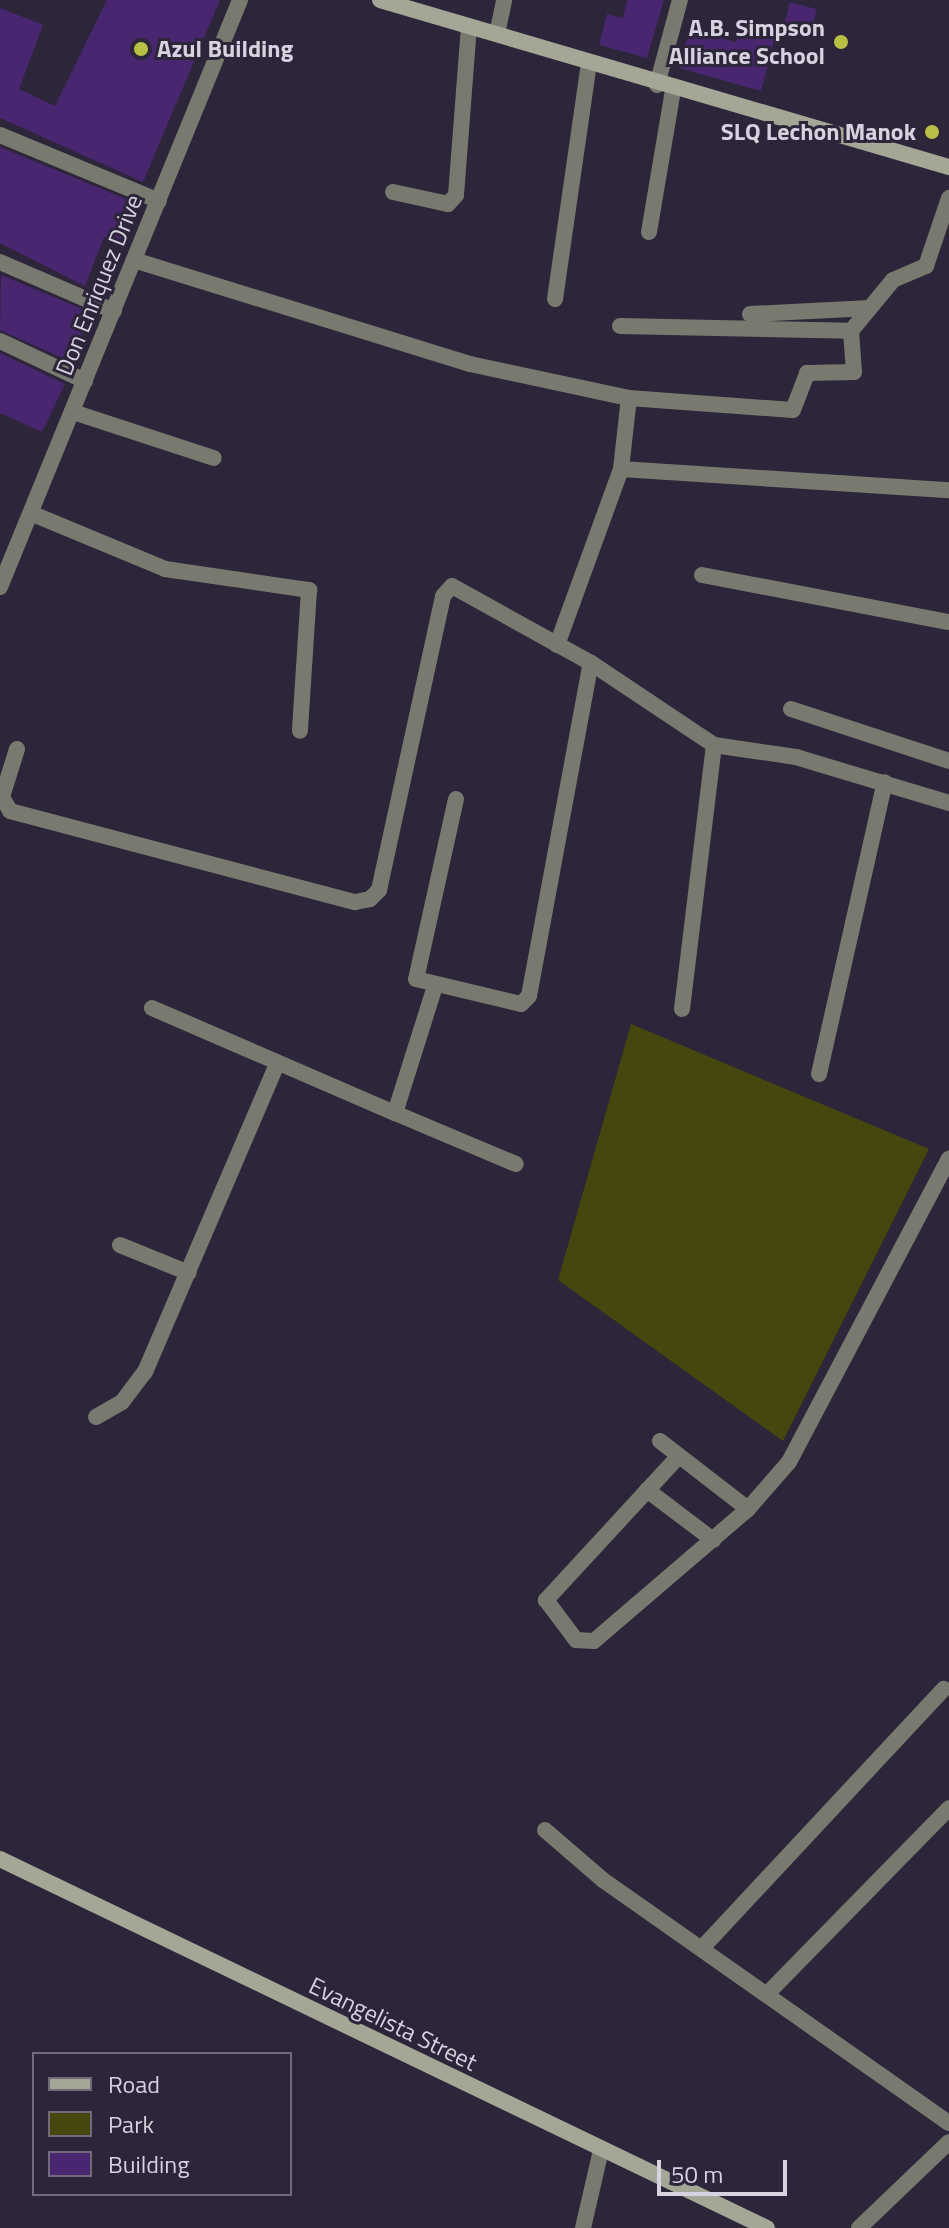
<!DOCTYPE html>
<html>
<head>
<meta charset="utf-8">
<style>
  body { margin:0 }
  #map { position:relative; width:949px; height:2228px; overflow:hidden; background:#2d2539; font-family:"Titillium Web",sans-serif }
  div>[style] { position:absolute }
  .green>* { inset:0; background:#45470e }
  .building>* { inset:0; background:#482770; transform-origin:0 0 }
  .minor>* { height:16px; margin:-8px; padding:0 8px; transform-origin:8px; border-radius:8px; background:#797a6f }
  .secondary>* { height:16px; margin:-8px; padding:0 8px; transform-origin:8px; border-radius:8px; background:#a5a796 }
  .dots>* { width:22px; height:22px; translate:-50% -50%; box-sizing:border-box; border:4px solid #2d2539; border-radius:50% }
  span { translate:-50% -50%; white-space:nowrap; text-align:center; line-height:1.15; -webkit-text-stroke:6px #2d2539; paint-order:stroke }
  .poi-label { font-size:24px; color:#d6d2df; font-weight:700 }
  .right { translate:-100% -50%; text-align:right }
  .left { translate:0 -50%; text-align:left }
  .street-label { font-size:24px; color:#d6d2df }
  .legend { position:absolute; left:32px; top:2052px; width:260px; height:144px; box-sizing:border-box; background:#2d2539; border:2px solid #716a7b; margin:0; padding:10px 14px; list-style:none; font-size:24px; color:#d6d2df }
  .legend li { display:flex; align-items:center; gap:16px; height:40px }
  .legend b { width:40px; border:2px solid #716a7b }
  .scale { position:absolute; left:657px; top:2160px; width:130px; height:36px; box-sizing:border-box; border:4px solid #d6d2df; border-top:0; padding-left:10px; font-size:24px; line-height:28px; white-space:nowrap; color:#d6d2df; -webkit-text-stroke:6px #2d2539; paint-order:stroke }
</style>
</head>
<body>
<div id="map">
  <div class="green">
    <i style="clip-path:polygon(631px 1024px,929px 1149px,783px 1441px,558px 1280px)"></i>
  </div>
  <div class="building">
    <i style="clip-path:polygon(107px 0,220px 0,143px 182px,0 118px,0 8px,43px 25px,19px 89px,55px 106px)"></i>
    <i style="clip-path:polygon(627px 0,664px 0,647px 58px,599px 45px,607px 14px,623px 18px)"></i>
    <i style="left:790px;top:2px;width:28px;height:27px;rotate:15deg"></i>
    <i style="clip-path:polygon(742px 20px,777px 30px,761px 91px,679px 68px,689px 30px,736px 42px)"></i>
    <i style="clip-path:polygon(0 147px,133px 202px,123px 245px,104px 237px,85px 286px,0 243px)"></i>
    <i style="clip-path:polygon(1px 275px,92px 313px,69px 361px,0 330px)"></i>
    <i style="clip-path:polygon(0 353px,65px 384px,42px 432px,0 413px)"></i>
  </div>
  <div class="minor">
    <i style="left:497px;top:34px;width:35px;rotate:-78deg"></i>
    <i style="left:657px;top:85px;width:88px;rotate:-74.9deg"></i>
    <i style="left:0;top:135px;width:172px;rotate:22.5deg"></i>
    <i style="left:393px;top:192px;width:56px;rotate:12.3deg"></i>
    <i style="left:448px;top:204px;width:12px;rotate:-48deg"></i>
    <i style="left:456px;top:195px;width:169px;rotate:-85.6deg"></i>
    <i style="left:649px;top:232px;width:144px;rotate:-80.4deg"></i>
    <i style="left:134px;top:260px;width:352px;rotate:17.2deg"></i>
    <i style="left:470px;top:364px;width:163px;rotate:12.1deg"></i>
    <i style="left:0;top:262px;width:124px;rotate:23.3deg"></i>
    <i style="left:555px;top:299px;width:237px;rotate:-81.8deg"></i>
    <i style="left:750px;top:314px;width:120px;rotate:-2.9deg"></i>
    <i style="left:620px;top:326px;width:231px;rotate:1.2deg"></i>
    <i style="left:851px;top:331px;width:66px;rotate:-50.5deg"></i>
    <i style="left:893px;top:280px;width:36px;rotate:-23deg"></i>
    <i style="left:926px;top:266px;width:72px;rotate:-71.3deg"></i>
    <i style="left:0;top:341px;width:94px;rotate:25.2deg"></i>
    <i style="left:73px;top:412px;width:148px;rotate:18.1deg"></i>
    <i style="left:621px;top:469px;width:71px;rotate:-83.6deg"></i>
    <i style="left:629px;top:398px;width:164px;rotate:4.2deg"></i>
    <i style="left:793px;top:410px;width:40px;rotate:-69deg"></i>
    <i style="left:807px;top:373px;width:47px;rotate:-1.2deg"></i>
    <i style="left:854px;top:372px;width:41px;rotate:-94.2deg"></i>
    <i style="left:33px;top:514px;width:143px;rotate:22.6deg"></i>
    <i style="left:165px;top:569px;width:146px;rotate:8.3deg"></i>
    <i style="left:309px;top:590px;width:141px;rotate:93.7deg"></i>
    <i style="left:702px;top:575px;width:251px;rotate:10.8deg"></i>
    <i style="left:0;top:587px;width:634px;rotate:-67.76deg"></i>
    <i style="left:557px;top:645px;width:187px;rotate:-70deg"></i>
    <i style="left:621px;top:469px;width:329px;rotate:3.7deg"></i>
    <i style="left:791px;top:709px;width:166px;rotate:18.2deg"></i>
    <i style="left:17px;top:749px;width:50px;rotate:107.4deg"></i>
    <i style="left:2px;top:797px;width:16px;rotate:60deg"></i>
    <i style="left:10px;top:811px;width:357px;rotate:14.8deg"></i>
    <i style="left:355px;top:902px;width:15px;rotate:-11deg"></i>
    <i style="left:370px;top:899px;width:13px;rotate:-45deg"></i>
    <i style="left:379px;top:890px;width:301px;rotate:-77.7deg"></i>
    <i style="left:443px;top:596px;width:13px;rotate:-48deg"></i>
    <i style="left:452px;top:586px;width:159px;rotate:29deg"></i>
    <i style="left:591px;top:663px;width:148px;rotate:33.7deg"></i>
    <i style="left:456px;top:799px;width:184px;rotate:102.5deg"></i>
    <i style="left:416px;top:979px;width:108px;rotate:13.4deg"></i>
    <i style="left:521px;top:1004px;width:11px;rotate:-45deg"></i>
    <i style="left:529px;top:996px;width:339px;rotate:-79.5deg"></i>
    <i style="left:152px;top:1008px;width:265px;rotate:23.4deg"></i>
    <i style="left:395px;top:1113px;width:133px;rotate:-72.5deg"></i>
    <i style="left:682px;top:1009px;width:266px;rotate:-83.1deg"></i>
    <i style="left:714px;top:745px;width:83px;rotate:8.3deg"></i>
    <i style="left:796px;top:757px;width:160px;rotate:16.7deg"></i>
    <i style="left:819px;top:1074px;width:299px;rotate:-77.3deg"></i>
    <i style="left:395px;top:1113px;width:131px;rotate:22.9deg"></i>
    <i style="left:120px;top:1245px;width:74px;rotate:22.1deg"></i>
    <i style="left:96px;top:1417px;width:30px;rotate:-30deg"></i>
    <i style="left:122px;top:1402px;width:38px;rotate:-53deg"></i>
    <i style="left:145px;top:1372px;width:335px;rotate:-66.8deg"></i>
    <i style="left:660px;top:1441px;width:111px;rotate:37.7deg"></i>
    <i style="left:678px;top:1457px;width:195px;rotate:132.7deg"></i>
    <i style="left:546px;top:1600px;width:50px;rotate:53.1deg"></i>
    <i style="left:576px;top:1640px;width:18px;rotate:3deg"></i>
    <i style="left:594px;top:1641px;width:203px;rotate:-40.6deg"></i>
    <i style="left:748px;top:1509px;width:62px;rotate:-48.9deg"></i>
    <i style="left:789px;top:1462px;width:343px;rotate:-62.2deg"></i>
    <i style="left:647px;top:1490px;width:83px;rotate:37.1deg"></i>
    <i style="left:545px;top:1830px;width:77px;rotate:40.8deg"></i>
    <i style="left:603px;top:1880px;width:423px;rotate:35.1deg"></i>
    <i style="left:703px;top:1947px;width:353px;rotate:-47deg"></i>
    <i style="left:767px;top:1994px;width:260px;rotate:-45.6deg"></i>
    <i style="left:583px;top:2228px;width:80px;rotate:-77deg"></i>
    <i style="left:859px;top:2228px;width:124px;rotate:-43.7deg"></i>
  </div>
  <div class="secondary">
    <i style="left:380px;top:0;width:593px;rotate:16.36deg"></i>
    <i style="left:0;top:1859px;width:851px;rotate:25.69deg"></i>
  </div>
  <div class="dots">
    <i style="left:841px;top:42px;background:#b9c046"></i>
    <i style="left:141px;top:49px;background:#b9c046"></i>
    <i style="left:932px;top:132px;background:#b9c046"></i>
  </div>
  <div class="poi-label">
    <span class="right" style="left:825px;top:42px">A.B. Simpson<br>Alliance School</span>
    <span class="left" style="left:157px;top:49px">Azul Building</span>
    <span class="right" style="left:916px;top:132px">SLQ Lechon Manok</span>
  </div>
  <div class="street-label">
    <span style="left:99px;top:285px;rotate:-68deg">Don Enriquez Drive</span>
    <span style="left:393px;top:2024px;rotate:26deg">Evangelista Street</span>
  </div>
  <ul class="legend">
  <li><b style="height:10px;background:#a5a796"></b>Road</li>
  <li><b style="height:22px;background:#45470e"></b>Park</li>
  <li><b style="height:22px;background:#482770"></b>Building</li>
  </ul>
  <div class="scale">50 m</div>
</div>
</body>
</html>
